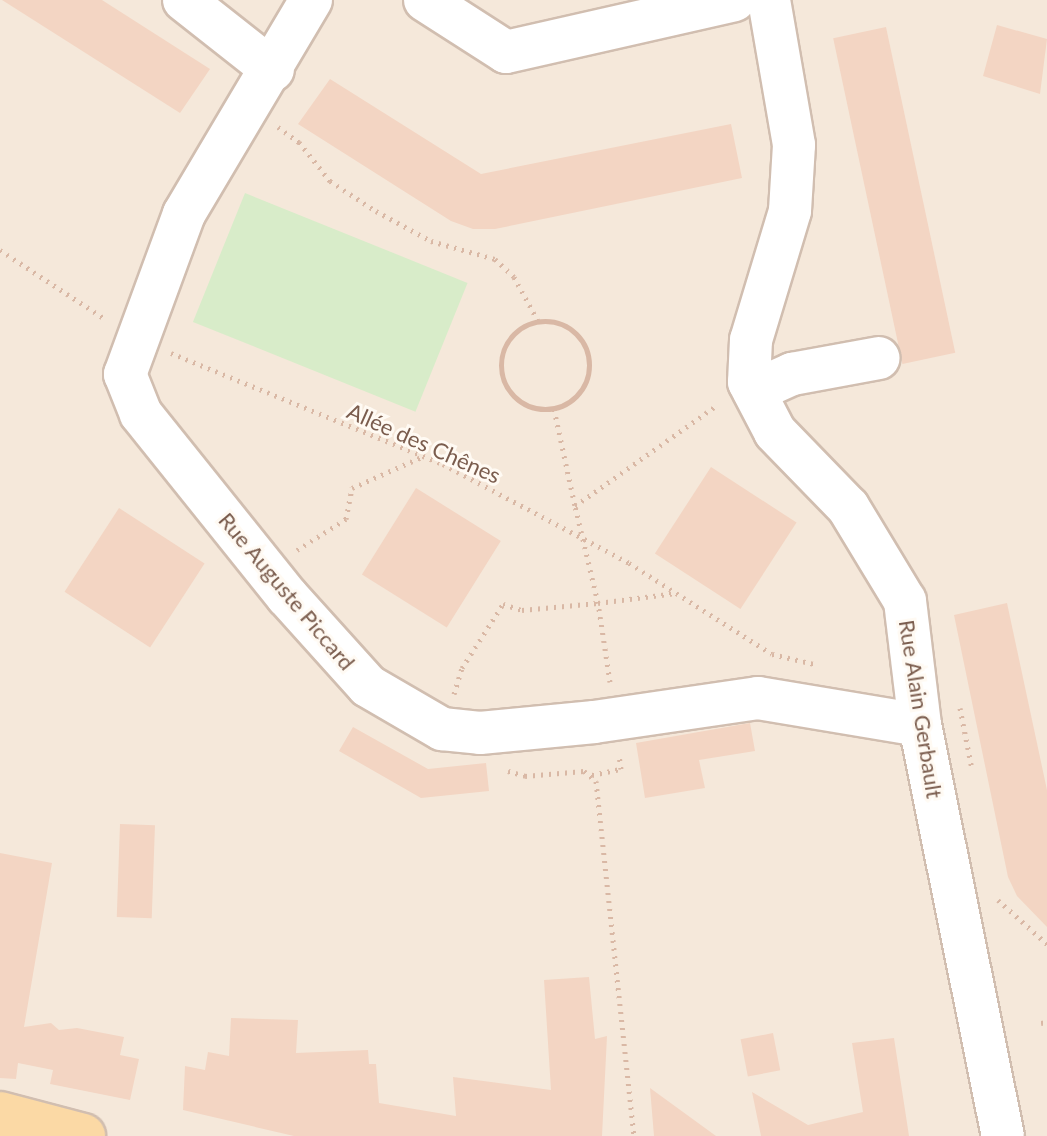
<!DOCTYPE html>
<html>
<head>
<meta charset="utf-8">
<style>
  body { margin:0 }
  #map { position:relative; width:1047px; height:1136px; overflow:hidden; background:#fdf6ec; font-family:Lato,sans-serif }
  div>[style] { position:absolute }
  .residential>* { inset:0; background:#f5e8da; transform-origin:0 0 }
  .green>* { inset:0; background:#d8ecc9; transform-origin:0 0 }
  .building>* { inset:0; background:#f3d5c3; transform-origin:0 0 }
  .path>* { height:5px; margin-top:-2.5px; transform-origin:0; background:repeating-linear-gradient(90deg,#d9b8a5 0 2px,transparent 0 8px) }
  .path>.ring { margin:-2.5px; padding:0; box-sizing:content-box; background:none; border:5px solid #d9b8a5; border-radius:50% }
  .roads { filter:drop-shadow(2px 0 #d1beb0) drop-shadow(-2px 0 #d1beb0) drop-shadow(0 2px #d1beb0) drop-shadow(0 -2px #d1beb0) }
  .minor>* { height:42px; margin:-21px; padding:0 21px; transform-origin:21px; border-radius:21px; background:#fff }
  .major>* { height:44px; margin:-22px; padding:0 22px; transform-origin:22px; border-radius:22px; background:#fbd9a5 }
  span { translate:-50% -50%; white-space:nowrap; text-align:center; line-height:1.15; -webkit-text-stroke:6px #fffaf3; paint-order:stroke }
  .street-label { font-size:22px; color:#7a5c4d }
</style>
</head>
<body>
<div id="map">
  <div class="residential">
    <i style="left:0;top:0;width:1047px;height:1136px"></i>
  </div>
  <div class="green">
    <i style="left:245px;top:193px;width:240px;height:139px;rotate:22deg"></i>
  </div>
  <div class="building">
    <i style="clip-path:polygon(2px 0,102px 0,210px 69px,180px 113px)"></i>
    <i style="clip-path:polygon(997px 25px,1047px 39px,1040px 94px,983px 76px)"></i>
    <i style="left:886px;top:27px;width:333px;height:54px;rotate:78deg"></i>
    <i style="clip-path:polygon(330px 79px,481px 174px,731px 124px,742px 178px,495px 229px,473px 229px,451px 221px,298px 124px)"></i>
    <i style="left:711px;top:467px;width:102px;height:103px;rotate:33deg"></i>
    <i style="left:416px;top:488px;width:100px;height:102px;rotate:32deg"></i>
    <i style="left:119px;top:508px;width:102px;height:100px;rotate:33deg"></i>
    <i style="clip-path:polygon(1007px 603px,1047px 790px,1047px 927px,1017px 896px,1008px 877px,954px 615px)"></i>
    <i style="clip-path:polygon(750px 723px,755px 751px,699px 760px,705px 788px,645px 798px,636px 743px)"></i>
    <i style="clip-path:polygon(353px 727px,428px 769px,486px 763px,489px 791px,421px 798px,339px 751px)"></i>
    <i style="left:120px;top:824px;width:35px;height:93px;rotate:2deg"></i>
    <i style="clip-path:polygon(0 853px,52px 863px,24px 1027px,51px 1023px,59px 1030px,77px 1028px,124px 1037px,120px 1055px,139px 1059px,130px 1100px,50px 1084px,53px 1070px,18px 1063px,16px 1079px,0 1078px)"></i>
    <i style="clip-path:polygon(589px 977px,595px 1039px,607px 1036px,602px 1136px,294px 1136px,183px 1110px,185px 1066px,205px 1070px,208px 1052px,229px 1056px,231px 1018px,298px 1020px,296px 1053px,368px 1050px,369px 1064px,376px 1064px,379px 1103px,456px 1116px,453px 1077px,551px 1090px,544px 980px)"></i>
    <i style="left:773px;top:1033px;width:38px;height:33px;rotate:79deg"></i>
    <i style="clip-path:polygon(894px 1038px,909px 1136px,761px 1136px,752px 1092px,808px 1125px,863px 1112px,852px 1043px)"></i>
    <i style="clip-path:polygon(650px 1088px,716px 1136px,654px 1136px)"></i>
  </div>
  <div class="path">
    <i style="left:278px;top:127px;width:26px;rotate:36deg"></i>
    <i style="left:299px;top:142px;width:50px;rotate:51.5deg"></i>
    <i style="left:330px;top:181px;width:55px;rotate:33.1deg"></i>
    <i style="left:376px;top:211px;width:63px;rotate:28.6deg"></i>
    <i style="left:431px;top:241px;width:66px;rotate:15.7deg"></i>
    <i style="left:495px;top:259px;width:26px;rotate:43deg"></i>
    <i style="left:514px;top:277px;width:50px;rotate:61.4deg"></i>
    <i style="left:0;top:250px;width:126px;rotate:33.3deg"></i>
    <i class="ring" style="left:501px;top:321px;width:83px;height:83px"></i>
    <i style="left:171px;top:353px;width:294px;rotate:22.2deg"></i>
    <i style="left:443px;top:464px;width:211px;rotate:28deg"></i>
    <i style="left:629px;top:563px;width:169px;rotate:32.5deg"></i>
    <i style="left:772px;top:654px;width:47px;rotate:13.4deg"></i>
    <i style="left:554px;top:409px;width:99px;rotate:77.8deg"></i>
    <i style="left:297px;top:550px;width:58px;rotate:-32.3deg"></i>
    <i style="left:346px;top:519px;width:32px;rotate:-79deg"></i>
    <i style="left:352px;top:488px;width:79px;rotate:-24deg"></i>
    <i style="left:610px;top:682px;width:80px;rotate:-98.6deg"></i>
    <i style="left:598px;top:603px;width:79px;rotate:-7.3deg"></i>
    <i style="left:454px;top:694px;width:27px;rotate:-73deg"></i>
    <i style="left:462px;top:668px;width:76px;rotate:-57.4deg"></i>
    <i style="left:503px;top:604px;width:20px;rotate:18deg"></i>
    <i style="left:522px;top:610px;width:76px;rotate:-5.3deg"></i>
    <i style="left:598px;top:603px;width:100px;rotate:-103.3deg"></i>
    <i style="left:575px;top:506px;width:174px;rotate:-35.4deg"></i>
    <i style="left:960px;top:708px;width:62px;rotate:78.9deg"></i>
    <i style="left:508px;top:771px;width:18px;rotate:16deg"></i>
    <i style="left:525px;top:776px;width:59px;rotate:-4.8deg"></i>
    <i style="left:584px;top:771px;width:16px;rotate:40deg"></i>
    <i style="left:596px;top:781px;width:357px;rotate:83.9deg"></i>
    <i style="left:592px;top:775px;width:30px;rotate:-12deg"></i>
    <i style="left:621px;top:769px;width:14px;rotate:-98deg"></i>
    <i style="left:998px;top:900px;width:66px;rotate:41.9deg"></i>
    <i style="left:1041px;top:1023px;width:6px;rotate:-9deg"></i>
  </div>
  <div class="roads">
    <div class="minor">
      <i style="left:184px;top:0;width:113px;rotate:38.2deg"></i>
      <i style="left:311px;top:0;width:249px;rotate:120.7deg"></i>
      <i style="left:184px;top:214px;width:171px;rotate:110.2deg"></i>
      <i style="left:125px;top:374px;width:43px;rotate:68.2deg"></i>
      <i style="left:141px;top:414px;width:233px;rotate:51.3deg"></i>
      <i style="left:287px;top:596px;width:121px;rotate:48deg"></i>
      <i style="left:368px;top:686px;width:86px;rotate:30.2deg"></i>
      <i style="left:442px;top:729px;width:38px;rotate:6deg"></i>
      <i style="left:480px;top:733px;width:115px;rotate:-5.5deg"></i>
      <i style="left:594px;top:722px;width:166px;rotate:-8.3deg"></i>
      <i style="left:758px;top:698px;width:164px;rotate:9.5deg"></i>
      <i style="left:425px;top:0;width:96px;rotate:32.7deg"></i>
      <i style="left:506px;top:52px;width:234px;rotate:-12.8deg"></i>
      <i style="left:769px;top:0;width:147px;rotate:80.2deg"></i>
      <i style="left:794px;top:145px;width:66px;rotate:93.5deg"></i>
      <i style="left:790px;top:211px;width:135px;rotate:106.8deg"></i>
      <i style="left:751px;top:340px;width:42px;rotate:92.7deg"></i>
      <i style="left:749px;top:382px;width:56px;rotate:62.5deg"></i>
      <i style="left:775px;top:432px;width:105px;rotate:45.8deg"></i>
      <i style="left:848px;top:507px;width:110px;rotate:58.8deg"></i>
      <i style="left:905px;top:601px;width:125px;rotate:83.1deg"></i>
      <i style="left:920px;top:725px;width:419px;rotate:78.6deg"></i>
      <i style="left:754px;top:391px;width:42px;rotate:-24.1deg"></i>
      <i style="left:792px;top:374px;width:88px;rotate:-10.4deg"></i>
    </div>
    <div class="major">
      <i style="left:0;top:1114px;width:86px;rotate:14.8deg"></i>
    </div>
  </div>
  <div class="street-label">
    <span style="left:424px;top:443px;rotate:24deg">Allée des Chênes</span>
    <span style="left:287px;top:591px;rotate:50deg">Rue Auguste Piccard</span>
    <span style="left:921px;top:709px;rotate:81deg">Rue Alain Gerbault</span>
  </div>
</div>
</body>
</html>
